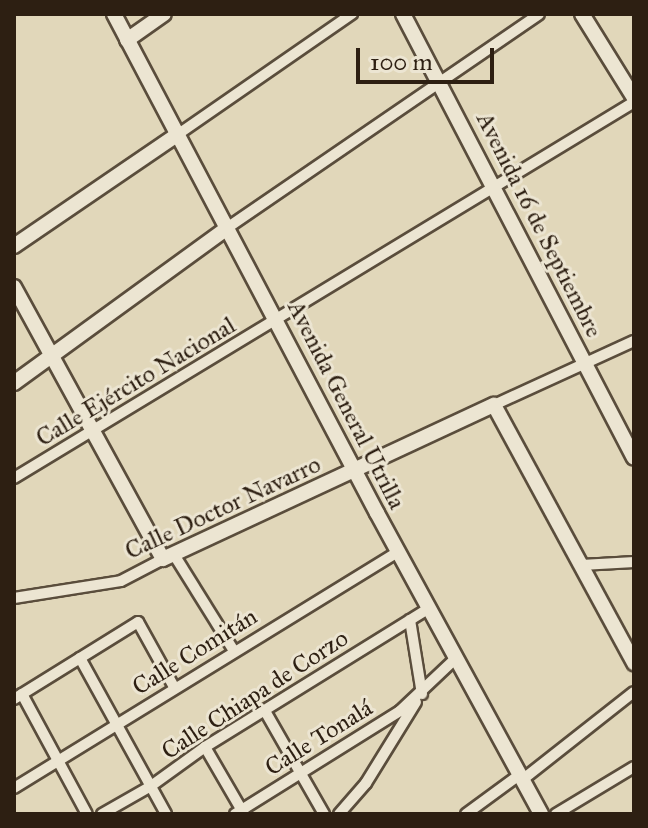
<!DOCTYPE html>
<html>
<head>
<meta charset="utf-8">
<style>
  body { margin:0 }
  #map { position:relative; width:648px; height:828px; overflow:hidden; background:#e1d7ba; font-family:"IM FELL Great Primer",serif }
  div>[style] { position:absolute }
  .roads { filter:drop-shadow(2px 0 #5a4d3c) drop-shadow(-2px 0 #5a4d3c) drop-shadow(0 2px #5a4d3c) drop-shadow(0 -2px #5a4d3c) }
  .street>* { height:10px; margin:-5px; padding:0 5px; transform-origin:5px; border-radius:5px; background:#ece5d2 }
  .secondary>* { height:14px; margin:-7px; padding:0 7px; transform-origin:7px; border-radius:7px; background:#ece5d2 }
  span { translate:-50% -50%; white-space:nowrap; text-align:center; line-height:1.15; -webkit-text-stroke:6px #ece5d2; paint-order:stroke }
  .street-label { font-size:24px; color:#2d1f12 }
  .frame { position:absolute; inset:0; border:16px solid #2d1f12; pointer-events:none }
  .scale { position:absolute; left:356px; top:48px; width:138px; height:36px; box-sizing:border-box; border:4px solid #2d1f12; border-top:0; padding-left:10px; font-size:24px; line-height:28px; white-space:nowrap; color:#2d1f12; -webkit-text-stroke:6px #ece5d2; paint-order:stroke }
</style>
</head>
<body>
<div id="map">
  <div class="roads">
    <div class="street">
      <i style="left:177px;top:135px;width:213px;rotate:-34.7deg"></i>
      <i style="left:227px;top:228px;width:378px;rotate:-34.4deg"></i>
      <i style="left:494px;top:405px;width:154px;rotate:-24.6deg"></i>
      <i style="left:14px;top:478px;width:725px;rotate:-31.23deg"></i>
      <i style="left:173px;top:553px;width:115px;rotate:58.1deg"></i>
      <i style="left:582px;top:565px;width:52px;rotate:-3.3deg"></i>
      <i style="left:14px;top:598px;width:108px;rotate:-9deg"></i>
      <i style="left:121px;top:581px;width:47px;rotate:-27.6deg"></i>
      <i style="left:410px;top:620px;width:75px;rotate:80.8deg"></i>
      <i style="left:80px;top:658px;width:178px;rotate:61.1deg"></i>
      <i style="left:22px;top:694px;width:136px;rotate:61.6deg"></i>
      <i style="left:14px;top:699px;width:146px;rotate:-31.8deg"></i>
      <i style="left:138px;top:622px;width:74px;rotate:61deg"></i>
      <i style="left:265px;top:711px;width:119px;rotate:60.2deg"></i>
      <i style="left:205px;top:747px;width:78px;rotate:59.8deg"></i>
      <i style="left:522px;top:780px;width:142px;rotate:-38.2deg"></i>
      <i style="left:14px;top:788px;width:451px;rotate:-31.6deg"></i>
      <i style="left:102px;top:814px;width:56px;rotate:-29.7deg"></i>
      <i style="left:151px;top:786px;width:67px;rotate:-35.8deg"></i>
      <i style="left:205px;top:747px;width:264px;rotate:-31.8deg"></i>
      <i style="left:235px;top:814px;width:195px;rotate:-32deg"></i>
      <i style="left:400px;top:711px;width:77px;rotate:-43.4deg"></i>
      <i style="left:339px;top:814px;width:41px;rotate:-48.9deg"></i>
      <i style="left:366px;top:783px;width:95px;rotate:-58.3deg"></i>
      <i style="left:466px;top:814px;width:66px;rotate:-36.3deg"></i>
      <i style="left:556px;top:814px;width:91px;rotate:-31.1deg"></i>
    </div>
    <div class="secondary">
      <i style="left:114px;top:14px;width:564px;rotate:62.21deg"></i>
      <i style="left:377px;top:513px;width:343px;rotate:61.4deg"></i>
      <i style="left:403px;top:14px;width:500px;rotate:62.51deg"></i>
      <i style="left:582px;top:14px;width:99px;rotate:58.2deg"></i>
      <i style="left:127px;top:40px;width:45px;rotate:-35.1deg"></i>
      <i style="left:14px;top:246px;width:197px;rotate:-34.3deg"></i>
      <i style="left:14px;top:287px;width:310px;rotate:61.3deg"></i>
      <i style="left:163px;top:559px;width:365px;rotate:-25deg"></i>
      <i style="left:494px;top:405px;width:294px;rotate:61.5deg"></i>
      <i style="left:14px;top:383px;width:263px;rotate:-36deg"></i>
    </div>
  </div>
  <div class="street-label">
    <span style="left:539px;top:225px;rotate:63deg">Avenida 16 de Septiembre</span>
    <span style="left:136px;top:382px;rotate:-31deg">Calle Ejército Nacional</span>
    <span style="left:346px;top:405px;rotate:63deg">Avenida General Utrilla</span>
    <span style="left:223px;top:508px;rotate:-25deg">Calle Doctor Navarro</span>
    <span style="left:195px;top:652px;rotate:-32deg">Calle Comitán</span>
    <span style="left:255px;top:695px;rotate:-33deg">Calle Chiapa de Corzo</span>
    <span style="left:319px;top:738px;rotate:-32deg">Calle Tonalá</span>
  </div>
  <div class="frame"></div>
  <div class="scale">100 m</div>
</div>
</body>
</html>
